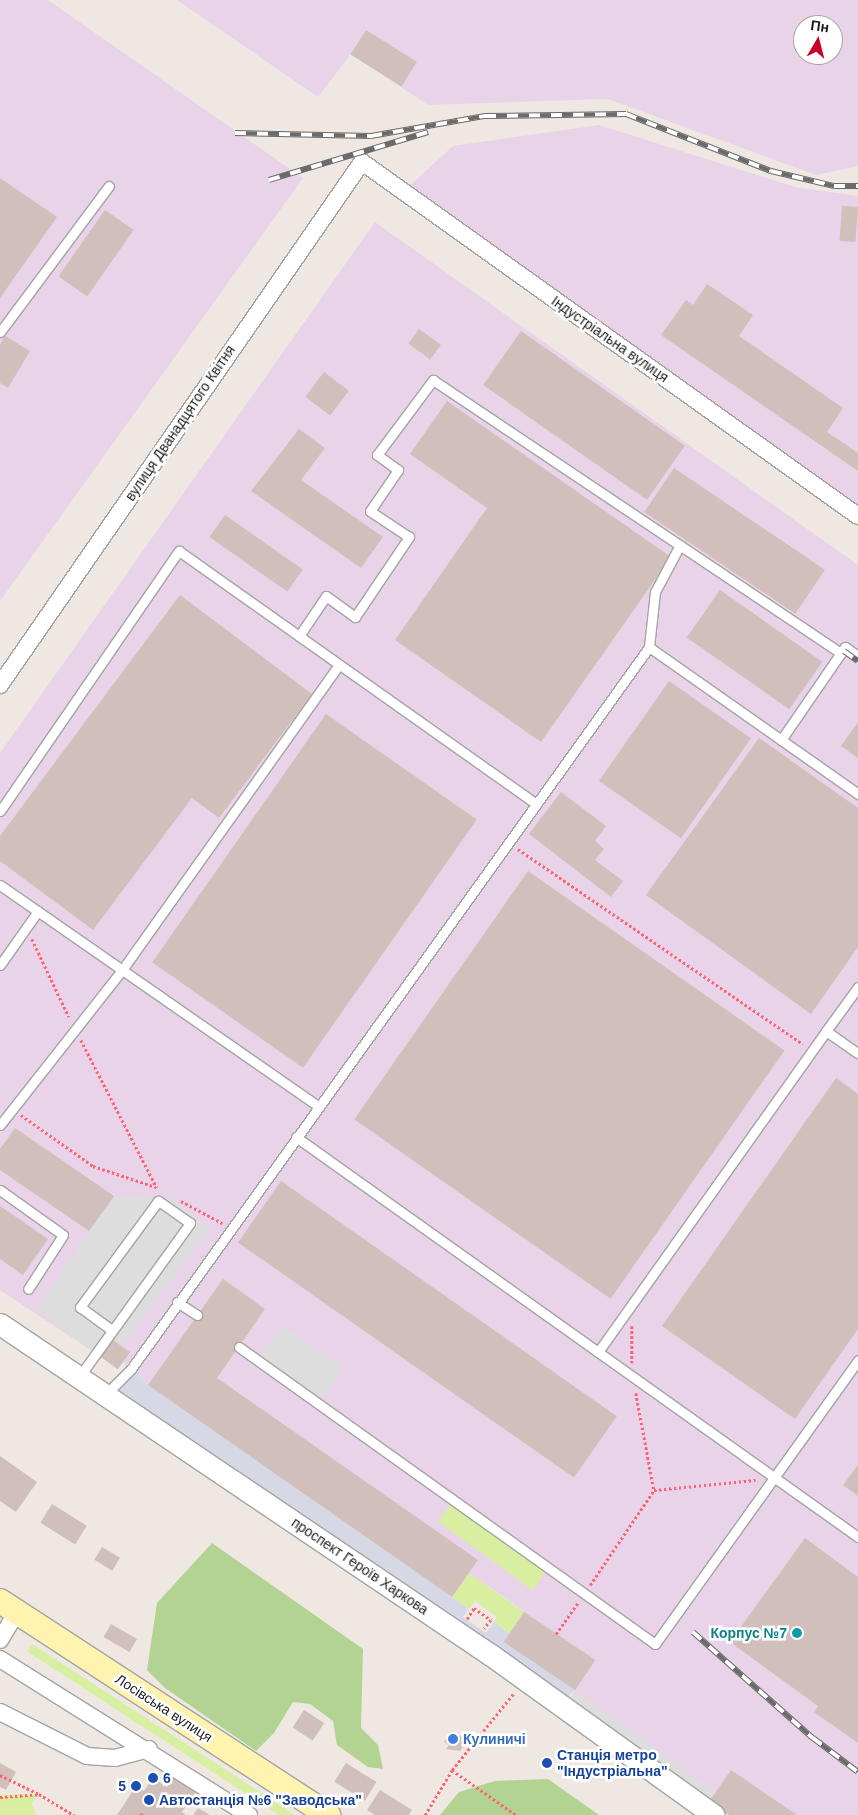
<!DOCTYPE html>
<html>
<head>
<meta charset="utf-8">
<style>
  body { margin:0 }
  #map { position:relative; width:858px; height:1815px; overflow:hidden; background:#efe8e2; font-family:Arial,sans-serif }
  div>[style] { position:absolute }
  .industrial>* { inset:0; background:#e9d3e9 }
  .grass>* { inset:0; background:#d8efa2; transform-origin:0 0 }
  .forest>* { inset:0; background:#b2d392 }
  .parking>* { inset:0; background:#ddd; transform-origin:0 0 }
  .plaza>* { inset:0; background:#d6d9e5 }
  .building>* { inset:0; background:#d0bfba; transform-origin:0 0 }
  .path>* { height:2.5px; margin-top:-1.25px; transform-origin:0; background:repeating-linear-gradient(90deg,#ff6373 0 2.5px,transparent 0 5px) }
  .roads { filter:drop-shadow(1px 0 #a4a4a4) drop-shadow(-1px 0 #a4a4a4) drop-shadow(0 1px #a4a4a4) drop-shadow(0 -1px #a4a4a4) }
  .service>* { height:9px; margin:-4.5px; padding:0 4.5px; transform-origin:4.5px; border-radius:4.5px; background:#fff }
  .minor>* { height:16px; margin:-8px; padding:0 8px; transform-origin:8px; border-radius:8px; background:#fff }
  .tertiary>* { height:21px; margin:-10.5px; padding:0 10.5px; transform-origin:10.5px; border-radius:10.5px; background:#fff }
  .secondary>* { height:24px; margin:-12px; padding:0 12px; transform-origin:12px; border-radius:12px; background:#fff3b0 }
  .rail>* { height:5.5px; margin-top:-2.75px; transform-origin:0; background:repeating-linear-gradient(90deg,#fff 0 11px,#6b6b6b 0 22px); box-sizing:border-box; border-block:1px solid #6b6b6b }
  .dots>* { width:14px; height:14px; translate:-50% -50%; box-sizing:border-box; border:2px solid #fff; border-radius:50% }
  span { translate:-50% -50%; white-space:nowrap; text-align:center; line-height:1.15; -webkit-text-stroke:5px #fff; paint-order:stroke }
  .street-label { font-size:14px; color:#1d1d1d }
  .culture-label { font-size:14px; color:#0d838f; font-weight:700 }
  .right { translate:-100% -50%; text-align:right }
  .shop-label { font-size:14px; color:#366cbe; font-weight:700 }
  .left { translate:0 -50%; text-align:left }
  .transit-label { font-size:14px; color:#164399; font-weight:700 }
  .north { position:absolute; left:793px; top:15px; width:50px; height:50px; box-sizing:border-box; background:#fff; border:1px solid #a5a5a5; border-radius:50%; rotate:8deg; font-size:14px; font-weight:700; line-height:20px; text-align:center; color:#1d1d1d }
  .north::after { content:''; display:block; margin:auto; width:18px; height:22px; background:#ca0029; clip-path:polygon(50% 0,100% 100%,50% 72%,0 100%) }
</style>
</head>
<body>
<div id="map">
  <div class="industrial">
    <i style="clip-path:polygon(0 0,48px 0,303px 178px,0 601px)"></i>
    <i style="clip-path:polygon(evenodd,177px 0,858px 0,858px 166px,816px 175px,608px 99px,428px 105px,351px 54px,318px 97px,177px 0,803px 25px,833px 25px,833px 55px,803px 55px,803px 25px)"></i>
    <i style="clip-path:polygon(599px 125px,795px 187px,858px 196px,858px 516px,403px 192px,453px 146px)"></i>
    <i style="clip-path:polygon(375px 222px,858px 565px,858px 1815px,729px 1815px,709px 1802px,716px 1792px,503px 1641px,524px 1611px,469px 1573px,452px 1597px,148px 1385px,123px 1362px,118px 1368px,0 1290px,0 753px)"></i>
  </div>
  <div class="grass">
    <i style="left:452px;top:1502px;width:117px;height:24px;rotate:36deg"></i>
    <i style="clip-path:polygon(469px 1573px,524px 1612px,509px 1633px,494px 1622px,497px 1617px,475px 1601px,469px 1609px,452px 1597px)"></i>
    <i style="left:32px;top:1644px;width:312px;height:9px;rotate:33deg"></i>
    <i style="clip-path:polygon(39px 1794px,32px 1803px,36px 1815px,0 1815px,0 1795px)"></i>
  </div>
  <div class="forest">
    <i style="clip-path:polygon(212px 1543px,363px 1649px,361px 1728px,378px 1745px,383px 1769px,368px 1767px,337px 1745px,333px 1721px,310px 1704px,293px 1702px,274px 1733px,256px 1751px,165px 1688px,147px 1670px,157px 1603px)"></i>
    <i style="clip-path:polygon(548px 1779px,599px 1815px,440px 1815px,459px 1792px,495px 1781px)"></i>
  </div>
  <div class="parking">
    <i style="clip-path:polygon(114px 1196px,172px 1199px,210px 1228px,121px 1346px,97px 1354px,36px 1311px)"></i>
    <i style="left:282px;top:1325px;width:75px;height:43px;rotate:35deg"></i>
    <i style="clip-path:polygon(575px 1690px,716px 1792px,705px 1808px,567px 1704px)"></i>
  </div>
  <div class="plaza">
    <i style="clip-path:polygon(131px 1369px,148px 1385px,469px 1609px,463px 1617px,486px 1633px,494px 1622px,509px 1633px,504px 1641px,575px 1690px,564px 1701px,116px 1394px)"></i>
  </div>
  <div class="building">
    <i style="left:366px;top:30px;width:60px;height:29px;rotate:32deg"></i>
    <i style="clip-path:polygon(0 178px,57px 217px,0 298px)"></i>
    <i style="left:842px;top:206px;width:16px;height:35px;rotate:4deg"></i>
    <i style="left:105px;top:210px;width:35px;height:81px;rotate:35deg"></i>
    <i style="clip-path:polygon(707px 284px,753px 315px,739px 336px,843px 408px,827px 432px,858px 453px,858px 471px,661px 335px,686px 300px,693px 305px)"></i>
    <i style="left:419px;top:329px;width:27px;height:18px;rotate:36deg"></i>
    <i style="left:521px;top:331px;width:200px;height:66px;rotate:35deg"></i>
    <i style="clip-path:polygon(5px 336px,30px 351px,8px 388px,0 383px,0 345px)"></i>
    <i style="left:324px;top:372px;width:31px;height:31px;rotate:37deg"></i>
    <i style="clip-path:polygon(447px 401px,671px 557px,541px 742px,395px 640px,487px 508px,410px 454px)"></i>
    <i style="clip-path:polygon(299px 429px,325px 448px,301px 480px,383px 537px,361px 568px,251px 491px)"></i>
    <i style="left:674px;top:468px;width:182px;height:53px;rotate:34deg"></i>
    <i style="left:225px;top:515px;width:95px;height:27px;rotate:35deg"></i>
    <i style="left:720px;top:590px;width:125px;height:58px;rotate:35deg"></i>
    <i style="clip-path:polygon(180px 595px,312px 694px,219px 818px,192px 798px,93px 930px,0 861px,0 836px)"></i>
    <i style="left:669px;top:681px;width:100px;height:122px;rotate:35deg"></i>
    <i style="left:326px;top:714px;width:184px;height:303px;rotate:35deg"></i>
    <i style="clip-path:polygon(858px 722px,858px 758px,841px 746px)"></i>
    <i style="clip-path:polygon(759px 738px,858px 808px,858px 947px,811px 1014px,646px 895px)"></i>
    <i style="clip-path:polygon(561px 792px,606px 826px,595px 841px,604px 849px,595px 860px,623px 881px,611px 897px,529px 834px)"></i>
    <i style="left:528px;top:871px;width:313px;height:303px;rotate:35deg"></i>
    <i style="clip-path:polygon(836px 1078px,858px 1094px,858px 1329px,795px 1419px,662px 1326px)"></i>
    <i style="clip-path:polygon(15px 1128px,114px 1196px,89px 1231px,0 1170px,0 1149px)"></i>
    <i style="left:281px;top:1181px;width:410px;height:75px;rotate:35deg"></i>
    <i style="clip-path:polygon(0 1206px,48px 1239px,23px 1275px,0 1259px)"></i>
    <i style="clip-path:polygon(223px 1279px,265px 1309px,217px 1378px,478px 1560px,452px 1597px,148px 1385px)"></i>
    <i style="left:109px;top:1337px;width:26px;height:21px;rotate:36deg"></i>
    <i style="clip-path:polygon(0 1456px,37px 1482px,16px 1512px,0 1501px)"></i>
    <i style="clip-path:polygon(858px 1465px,858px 1496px,843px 1485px)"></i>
    <i style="left:52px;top:1504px;width:41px;height:22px;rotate:32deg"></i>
    <i style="clip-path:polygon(805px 1538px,858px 1577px,858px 1743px,814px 1712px,818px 1706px,730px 1642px)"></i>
    <i style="left:102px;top:1547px;width:21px;height:15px;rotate:31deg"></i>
    <i style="left:524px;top:1612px;width:86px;height:36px;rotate:34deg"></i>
    <i style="left:111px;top:1624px;width:30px;height:15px;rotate:30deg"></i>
    <i style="left:304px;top:1710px;width:24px;height:21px;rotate:33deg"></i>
    <i style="clip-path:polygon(450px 1732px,461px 1736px,464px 1745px,460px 1751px,446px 1749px,449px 1745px,444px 1742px)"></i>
    <i style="clip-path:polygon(0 1763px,16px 1772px,6px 1790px,0 1787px)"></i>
    <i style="left:346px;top:1763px;width:36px;height:22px;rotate:32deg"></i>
    <i style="clip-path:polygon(731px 1770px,797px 1815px,729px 1815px,709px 1802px)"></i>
    <i style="clip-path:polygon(174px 1776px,197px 1790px,182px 1812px,186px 1815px,117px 1815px,136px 1786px,144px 1791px,153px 1778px,167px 1787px)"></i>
    <i style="clip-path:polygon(380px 1790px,412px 1810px,409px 1815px,375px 1815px,367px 1810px)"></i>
    <i style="clip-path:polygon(198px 1808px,210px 1815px,193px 1815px)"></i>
  </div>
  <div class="path">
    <i style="left:518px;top:849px;width:345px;rotate:34.4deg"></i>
    <i style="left:32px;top:939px;width:86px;rotate:64.6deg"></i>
    <i style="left:81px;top:1040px;width:166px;rotate:62.8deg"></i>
    <i style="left:21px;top:1115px;width:88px;rotate:35.3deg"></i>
    <i style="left:93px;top:1166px;width:66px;rotate:18.4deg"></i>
    <i style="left:181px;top:1201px;width:47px;rotate:28.2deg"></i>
    <i style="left:632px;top:1326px;width:37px;rotate:90deg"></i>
    <i style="left:636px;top:1393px;width:99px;rotate:79.5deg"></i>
    <i style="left:590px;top:1585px;width:115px;rotate:-56deg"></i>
    <i style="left:654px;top:1490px;width:102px;rotate:-5.6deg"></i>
    <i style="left:467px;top:1619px;width:13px;rotate:-58deg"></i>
    <i style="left:474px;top:1608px;width:21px;rotate:35deg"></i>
    <i style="left:491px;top:1620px;width:11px;rotate:128deg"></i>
    <i style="left:556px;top:1634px;width:39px;rotate:-55deg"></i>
    <i style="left:452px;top:1770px;width:78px;rotate:35.1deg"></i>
    <i style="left:0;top:1775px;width:43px;rotate:26deg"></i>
    <i style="left:0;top:1797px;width:39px;rotate:-4deg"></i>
    <i style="left:39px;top:1794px;width:41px;rotate:31deg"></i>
    <i style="left:141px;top:1815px;width:2px;rotate:-63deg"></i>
    <i style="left:425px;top:1815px;width:52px;rotate:-59deg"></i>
    <i style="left:452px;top:1770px;width:99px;rotate:-51.2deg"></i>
  </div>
  <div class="roads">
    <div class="service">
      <i style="left:0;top:332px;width:182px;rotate:-53.3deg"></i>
      <i style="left:299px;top:636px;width:48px;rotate:-56deg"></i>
      <i style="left:326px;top:596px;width:36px;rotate:36deg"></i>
      <i style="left:355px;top:617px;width:97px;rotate:-56deg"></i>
      <i style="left:409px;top:537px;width:47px;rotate:-146.3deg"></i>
      <i style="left:370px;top:511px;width:50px;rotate:-55.7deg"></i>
      <i style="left:398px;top:470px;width:26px;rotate:-144deg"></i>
      <i style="left:377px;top:455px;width:94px;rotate:-53.3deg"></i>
      <i style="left:433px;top:380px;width:491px;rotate:33.8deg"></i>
      <i style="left:649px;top:647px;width:55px;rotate:-83.8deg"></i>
      <i style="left:655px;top:592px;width:53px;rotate:-62deg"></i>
      <i style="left:781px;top:740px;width:113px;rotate:-55.5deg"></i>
      <i style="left:845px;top:647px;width:16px;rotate:35deg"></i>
      <i style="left:0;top:811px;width:316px;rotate:-55.5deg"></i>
      <i style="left:179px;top:551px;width:438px;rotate:35.3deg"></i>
      <i style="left:0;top:885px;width:387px;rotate:34.8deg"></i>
      <i style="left:0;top:965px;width:66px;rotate:-54.9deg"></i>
      <i style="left:858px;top:987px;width:54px;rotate:126deg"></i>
      <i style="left:826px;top:1031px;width:39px;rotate:35deg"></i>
      <i style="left:0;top:1125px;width:197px;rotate:-51.8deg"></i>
      <i style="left:122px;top:970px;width:374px;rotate:-54.6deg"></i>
      <i style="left:296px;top:1137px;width:690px;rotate:35.44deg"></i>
      <i style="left:0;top:1190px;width:77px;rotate:35.5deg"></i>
      <i style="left:63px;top:1235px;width:64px;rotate:122.9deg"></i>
      <i style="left:177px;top:1302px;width:24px;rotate:33deg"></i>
      <i style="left:239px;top:1347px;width:511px;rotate:35.52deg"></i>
      <i style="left:655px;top:1644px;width:349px;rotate:-54.4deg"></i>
      <i style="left:598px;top:1352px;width:394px;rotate:-54.6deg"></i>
      <i style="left:79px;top:1377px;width:190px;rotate:-54.2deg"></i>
      <i style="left:190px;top:1223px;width:39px;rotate:-145deg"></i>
      <i style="left:158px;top:1201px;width:132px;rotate:126.3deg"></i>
      <i style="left:80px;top:1307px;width:37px;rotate:36deg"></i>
      <i style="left:106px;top:1394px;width:35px;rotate:-45deg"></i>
      <i style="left:131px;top:1369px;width:889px;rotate:-54.34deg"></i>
      <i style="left:649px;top:647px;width:256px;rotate:35.1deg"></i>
    </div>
    <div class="minor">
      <i style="left:0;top:685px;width:636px;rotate:-55.31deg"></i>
      <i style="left:362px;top:162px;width:609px;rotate:35.52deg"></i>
      <i style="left:0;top:1640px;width:33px;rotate:-59deg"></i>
      <i style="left:0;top:1659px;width:294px;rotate:32.1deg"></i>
      <i style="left:0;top:1712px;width:97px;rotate:26.8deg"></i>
      <i style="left:87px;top:1756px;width:28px;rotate:4deg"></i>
      <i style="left:115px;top:1758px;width:35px;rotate:-15deg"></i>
    </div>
    <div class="tertiary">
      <i style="left:0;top:1324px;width:592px;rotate:33.99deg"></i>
      <i style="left:491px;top:1655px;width:274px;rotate:35.7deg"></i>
    </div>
    <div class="secondary">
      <i style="left:0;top:1601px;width:392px;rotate:33.1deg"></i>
    </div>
  </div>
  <div class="rail">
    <i style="left:235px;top:133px;width:136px;rotate:1.3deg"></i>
    <i style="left:371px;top:136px;width:116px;rotate:-10deg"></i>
    <i style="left:485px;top:116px;width:141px;rotate:-0.8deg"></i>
    <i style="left:626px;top:114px;width:156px;rotate:21.5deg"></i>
    <i style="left:771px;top:171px;width:65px;rotate:13.4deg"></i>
    <i style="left:834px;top:186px;width:24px"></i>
    <i style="left:269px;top:180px;width:166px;rotate:-16.8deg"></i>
    <i style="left:844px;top:651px;width:17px;rotate:36deg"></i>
    <i style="left:693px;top:1632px;width:160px;rotate:41.5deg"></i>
    <i style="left:813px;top:1738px;width:56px;rotate:37.1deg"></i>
  </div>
  <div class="dots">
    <i style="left:797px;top:1633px;background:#0f9aa8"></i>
    <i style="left:453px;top:1739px;background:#3f7fe0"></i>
    <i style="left:547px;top:1763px;background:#1a4fb4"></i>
    <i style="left:153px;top:1778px;background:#1a4fb4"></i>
    <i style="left:136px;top:1786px;background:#1a4fb4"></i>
    <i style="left:149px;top:1800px;background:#1a4fb4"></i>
  </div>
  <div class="street-label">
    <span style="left:610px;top:339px;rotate:35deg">Індустріальна вулиця</span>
    <span style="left:180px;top:423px;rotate:-56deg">вулиця Дванадцятого Квітня</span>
    <span style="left:360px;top:1566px;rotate:34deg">проспект Героїв Харкова</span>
    <span style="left:164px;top:1708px;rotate:33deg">Лосівська вулиця</span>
  </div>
  <div class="culture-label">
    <span class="right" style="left:787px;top:1633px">Корпус №7</span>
  </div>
  <div class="shop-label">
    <span class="left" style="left:463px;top:1739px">Кулиничі</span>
  </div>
  <div class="transit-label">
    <span class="left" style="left:557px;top:1763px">Станція метро<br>"Індустріальна"</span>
    <span class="left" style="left:163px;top:1778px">6</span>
    <span class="right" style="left:126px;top:1786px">5</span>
    <span class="left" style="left:159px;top:1800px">Автостанція №6 "Заводська"</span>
  </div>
  <div class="north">Пн</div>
</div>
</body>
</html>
